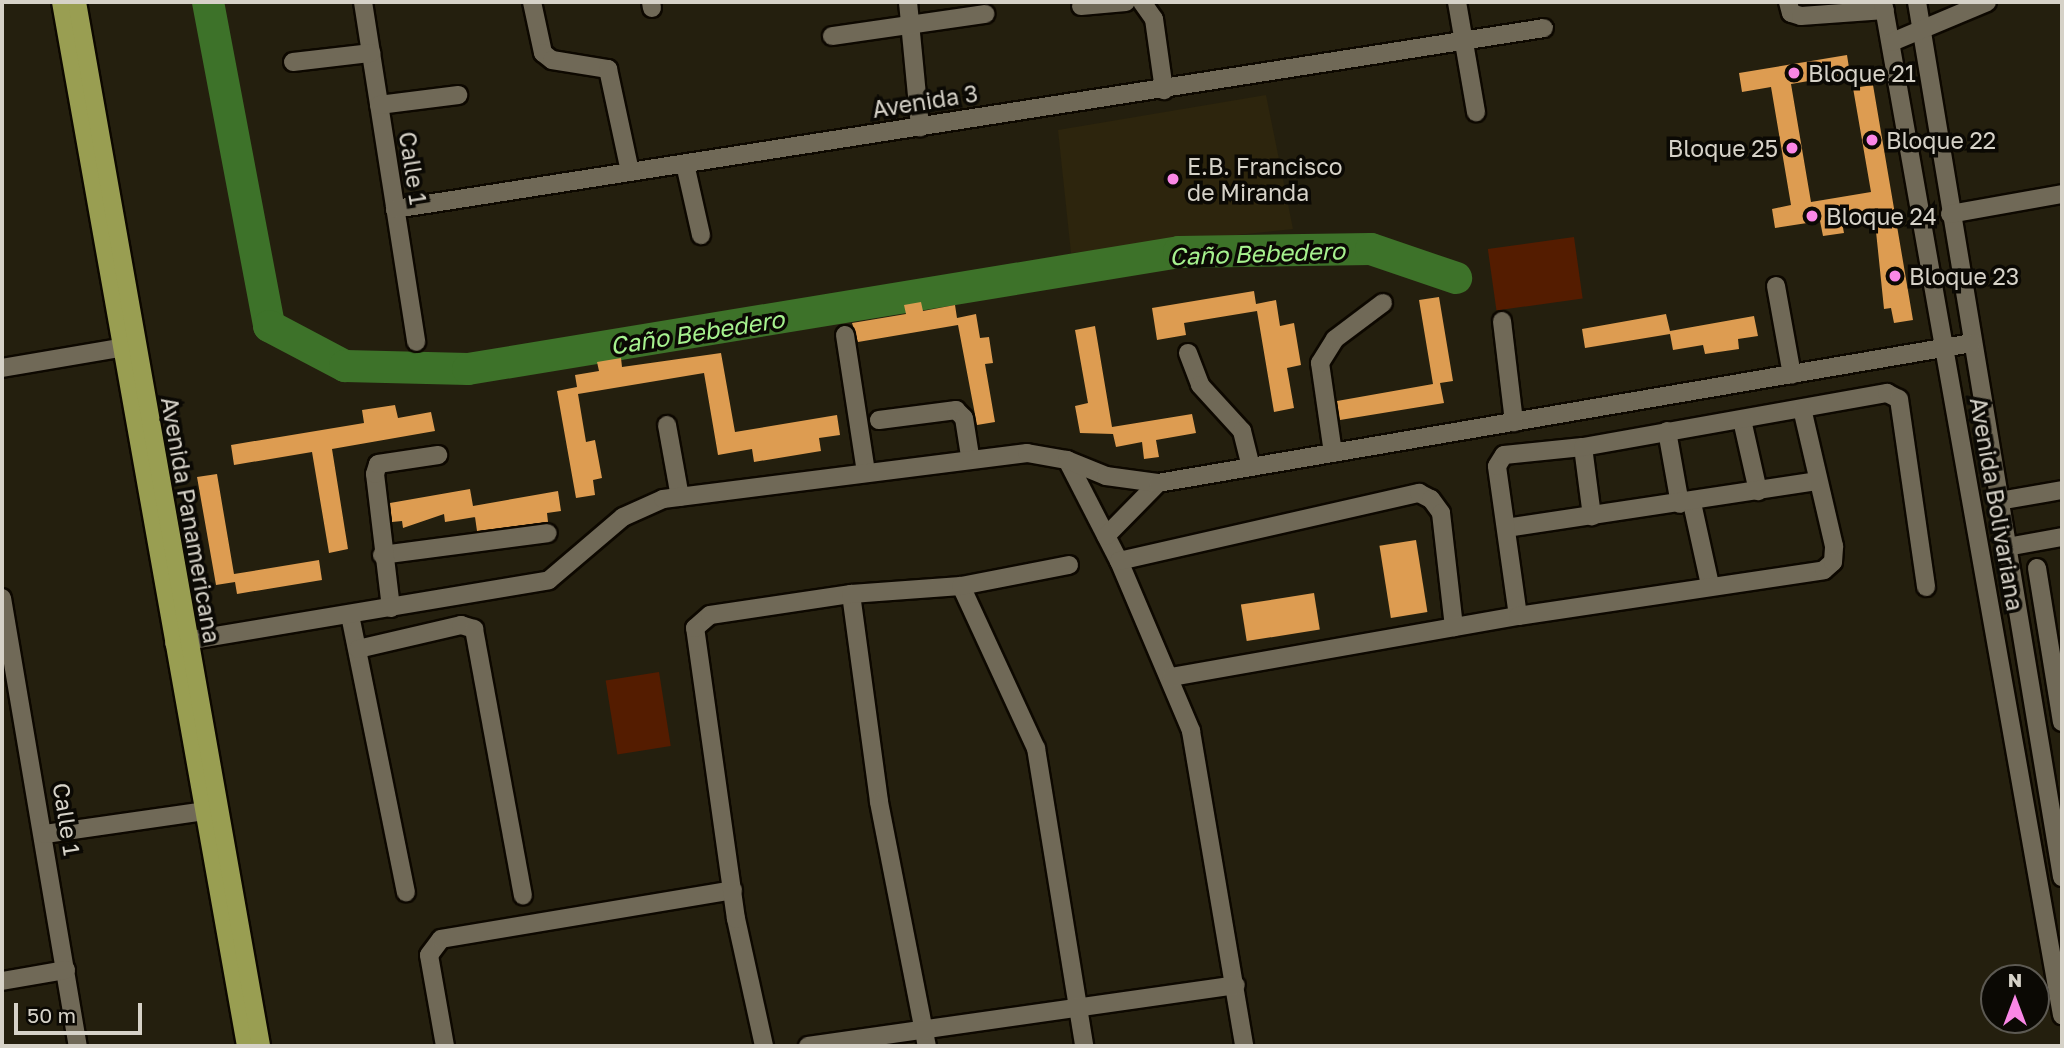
<!DOCTYPE html>
<html>
<head>
<meta charset="utf-8">
<style>
  body { margin:0 }
  #map { position:relative; width:2064px; height:1048px; overflow:hidden; background:#241f0e; font-family:"Golos Text",sans-serif }
  div>[style] { position:absolute }
  .built>* { inset:0; background:#2d250d }
  .green>* { inset:0; background:#541c00; transform-origin:0 0 }
  .river>* { height:32px; margin:-16px; padding:0 16px; transform-origin:16px; border-radius:16px; background:#3d7229 }
  .building>* { inset:0; background:#dd9c51; transform-origin:0 0 }
  .roads { filter:drop-shadow(2px 0 #0d0800) drop-shadow(-2px 0 #0d0800) drop-shadow(0 2px #0d0800) drop-shadow(0 -2px #0d0800) }
  .minor>* { height:18px; margin:-9px; padding:0 9px; transform-origin:9px; border-radius:9px; background:#706957 }
  .major>* { height:18px; margin:-9px; padding:0 9px; transform-origin:9px; border-radius:9px; background:#999e52 }
  .dots>* { width:19px; height:19px; translate:-50% -50%; box-sizing:border-box; border:4px solid #0b0904; border-radius:50% }
  span { translate:-50% -50%; white-space:nowrap; text-align:center; line-height:1.15; -webkit-text-stroke:7px #0b0904; paint-order:stroke }
  .poi-label { font-size:23px; color:#d6d2c8 }
  .left { translate:0 -50%; text-align:left }
  .right { translate:-100% -50%; text-align:right }
  .street-label { font-size:23px; color:#d6d2c8 }
  .water-label { font-size:24px; color:#a6f18e; font-style:italic }
  .frame { position:absolute; inset:0; border:4px solid #d6d2c8; pointer-events:none }
  .north { position:absolute; left:1980px; top:964px; width:70px; height:70px; box-sizing:border-box; background:#0b0904; border:2px solid #5c5952; border-radius:50%; rotate:0deg; font-size:19px; font-weight:700; line-height:28px; text-align:center; color:#d6d2c8 }
  .north::after { content:''; display:block; margin:auto; width:24px; height:32px; background:#fa87e6; clip-path:polygon(50% 0,100% 100%,50% 72%,0 100%) }
  .scale { position:absolute; left:14px; top:1003px; width:128px; height:32px; box-sizing:border-box; border:4px solid #d6d2c8; border-top:0; padding-left:9px; font-size:21px; line-height:24px; white-space:nowrap; color:#d6d2c8; -webkit-text-stroke:5px #0b0904; paint-order:stroke }
</style>
</head>
<body>
<div id="map">
  <div class="built">
    <i style="clip-path:polygon(1266px 95px,1293px 229px,1071px 253px,1058px 130px)"></i>
  </div>
  <div class="green">
    <i style="left:1574px;top:237px;width:62px;height:87px;rotate:82deg"></i>
    <i style="left:659px;top:672px;width:75px;height:54px;rotate:81deg"></i>
  </div>
  <div class="river">
    <i style="left:208px;top:2px;width:330px;rotate:79.3deg"></i>
    <i style="left:269px;top:326px;width:86px;rotate:27.8deg"></i>
    <i style="left:345px;top:366px;width:123px;rotate:1.4deg"></i>
    <i style="left:468px;top:369px;width:721px;rotate:-9.34deg"></i>
    <i style="left:1179px;top:252px;width:192px;rotate:-0.9deg"></i>
    <i style="left:1371px;top:249px;width:90px;rotate:18.8deg"></i>
  </div>
  <div class="building">
    <i style="clip-path:polygon(1847px 55px,1850px 74px,1791px 84px,1811px 202px,1871px 192px,1853px 88px,1873px 85px,1913px 320px,1894px 323px,1891px 308px,1884px 309px,1874px 212px,1841px 217px,1844px 233px,1823px 236px,1820px 221px,1775px 228px,1772px 209px,1791px 205px,1771px 87px,1742px 92px,1739px 73px)"></i>
    <i style="clip-path:polygon(1254px 291px,1256px 304px,1276px 300px,1280px 326px,1294px 323px,1301px 365px,1287px 368px,1294px 408px,1274px 412px,1257px 311px,1184px 323px,1186px 335px,1157px 340px,1152px 308px)"></i>
    <i style="clip-path:polygon(1439px 297px,1453px 381px,1440px 383px,1444px 403px,1340px 420px,1337px 401px,1433px 384px,1419px 300px)"></i>
    <i style="clip-path:polygon(921px 302px,923px 311px,955px 305px,957px 318px,976px 314px,980px 338px,989px 337px,993px 363px,985px 364px,995px 422px,977px 425px,958px 325px,858px 342px,852px 323px,906px 314px,904px 305px)"></i>
    <i style="clip-path:polygon(1666px 314px,1670px 331px,1754px 316px,1758px 336px,1738px 339px,1739px 349px,1705px 354px,1703px 345px,1673px 350px,1670px 334px,1585px 348px,1582px 329px)"></i>
    <i style="clip-path:polygon(1095px 326px,1112px 427px,1192px 414px,1196px 433px,1156px 440px,1159px 457px,1144px 459px,1142px 442px,1116px 447px,1113px 434px,1080px 433px,1075px 406px,1088px 403px,1075px 330px)"></i>
    <i style="clip-path:polygon(721px 353px,735px 432px,837px 415px,840px 435px,819px 438px,821px 451px,754px 462px,752px 449px,718px 455px,704px 373px,578px 394px,586px 442px,595px 440px,602px 478px,593px 480px,595px 495px,576px 498px,557px 391px,577px 387px,575px 375px,599px 371px,597px 362px,621px 358px,622px 367px)"></i>
    <i style="clip-path:polygon(395px 405px,398px 418px,431px 412px,435px 431px,332px 449px,348px 549px,329px 553px,312px 452px,234px 465px,231px 445px,364px 423px,362px 410px)"></i>
    <i style="clip-path:polygon(217px 474px,234px 574px,319px 560px,322px 580px,237px 594px,235px 582px,216px 585px,197px 477px)"></i>
    <i style="clip-path:polygon(470px 489px,473px 506px,558px 491px,561px 511px,547px 513px,548px 522px,477px 531px,474px 510px,475px 517px,445px 522px,444px 514px,403px 528px,402px 521px,392px 522px,390px 503px)"></i>
    <i style="left:1416px;top:540px;width:73px;height:37px;rotate:81deg"></i>
    <i style="left:1314px;top:593px;width:37px;height:74px;rotate:81deg"></i>
  </div>
  <div class="roads">
    <div class="minor">
      <i style="left:363px;top:2px;width:344px;rotate:81.1deg"></i>
      <i style="left:532px;top:2px;width:52px;rotate:77.8deg"></i>
      <i style="left:543px;top:53px;width:11px;rotate:38deg"></i>
      <i style="left:552px;top:60px;width:57px;rotate:9.1deg"></i>
      <i style="left:608px;top:69px;width:105px;rotate:77.9deg"></i>
      <i style="left:651px;top:2px;width:6px;rotate:81deg"></i>
      <i style="left:908px;top:2px;width:126px;rotate:84.5deg"></i>
      <i style="left:1142px;top:2px;width:21px;rotate:55deg"></i>
      <i style="left:1154px;top:19px;width:72px;rotate:82deg"></i>
      <i style="left:1457px;top:2px;width:112px;rotate:80.2deg"></i>
      <i style="left:1788px;top:2px;width:11px;rotate:75deg"></i>
      <i style="left:1791px;top:13px;width:10px;rotate:17deg"></i>
      <i style="left:1801px;top:16px;width:84px;rotate:-4.1deg"></i>
      <i style="left:1883px;top:2px;width:1029px;rotate:79.98deg"></i>
      <i style="left:1917px;top:2px;width:887px;rotate:80.59deg"></i>
      <i style="left:1081px;top:6px;width:45px;rotate:-5.1deg"></i>
      <i style="left:832px;top:36px;width:155px;rotate:-8.2deg"></i>
      <i style="left:1892px;top:42px;width:103px;rotate:-22.8deg"></i>
      <i style="left:293px;top:62px;width:79px;rotate:-6.6deg"></i>
      <i style="left:379px;top:105px;width:80px;rotate:-7.2deg"></i>
      <i style="left:685px;top:164px;width:73px;rotate:77.3deg"></i>
      <i style="left:395px;top:209px;width:1163px;rotate:-8.95deg"></i>
      <i style="left:1950px;top:214px;width:114px;rotate:-10.1deg"></i>
      <i style="left:1776px;top:286px;width:90px;rotate:79.8deg"></i>
      <i style="left:1502px;top:321px;width:102px;rotate:83.2deg"></i>
      <i style="left:845px;top:335px;width:139px;rotate:81.3deg"></i>
      <i style="left:1188px;top:353px;width:34px;rotate:69deg"></i>
      <i style="left:1200px;top:385px;width:62px;rotate:47.6deg"></i>
      <i style="left:1242px;top:431px;width:37px;rotate:76deg"></i>
      <i style="left:2px;top:368px;width:136px;rotate:-9.7deg"></i>
      <i style="left:879px;top:420px;width:78px;rotate:-7.4deg"></i>
      <i style="left:956px;top:410px;width:11px;rotate:45deg"></i>
      <i style="left:964px;top:418px;width:39px;rotate:81deg"></i>
      <i style="left:1742px;top:420px;width:73px;rotate:77.3deg"></i>
      <i style="left:667px;top:425px;width:73px;rotate:79.8deg"></i>
      <i style="left:1667px;top:431px;width:74px;rotate:79.9deg"></i>
      <i style="left:1583px;top:447px;width:70px;rotate:82.6deg"></i>
      <i style="left:1333px;top:453px;width:91px;rotate:-98.2deg"></i>
      <i style="left:1320px;top:363px;width:28px;rotate:-58deg"></i>
      <i style="left:1335px;top:339px;width:60px;rotate:-36.9deg"></i>
      <i style="left:1067px;top:460px;width:114px;rotate:62.8deg"></i>
      <i style="left:1119px;top:561px;width:185px;rotate:67deg"></i>
      <i style="left:1191px;top:731px;width:319px;rotate:80.4deg"></i>
      <i style="left:1999px;top:501px;width:64px;rotate:-9.9deg"></i>
      <i style="left:1692px;top:503px;width:84px;rotate:77.6deg"></i>
      <i style="left:1506px;top:528px;width:314px;rotate:-8.6deg"></i>
      <i style="left:1106px;top:536px;width:74px;rotate:-45.5deg"></i>
      <i style="left:2007px;top:547px;width:56px;rotate:-10.3deg"></i>
      <i style="left:382px;top:555px;width:167px;rotate:-7.5deg"></i>
      <i style="left:1119px;top:561px;width:308px;rotate:-12.8deg"></i>
      <i style="left:1419px;top:493px;width:13px;rotate:27deg"></i>
      <i style="left:1431px;top:499px;width:17px;rotate:54deg"></i>
      <i style="left:1441px;top:513px;width:115px;rotate:83.5deg"></i>
      <i style="left:2037px;top:568px;width:156px;rotate:80.8deg"></i>
      <i style="left:961px;top:586px;width:179px;rotate:65.2deg"></i>
      <i style="left:1036px;top:748px;width:302px;rotate:80.8deg"></i>
      <i style="left:851px;top:594px;width:210px;rotate:82.3deg"></i>
      <i style="left:879px;top:802px;width:249px;rotate:78.9deg"></i>
      <i style="left:2px;top:598px;width:454px;rotate:80.4deg"></i>
      <i style="left:391px;top:608px;width:135px;rotate:-96.8deg"></i>
      <i style="left:375px;top:474px;width:10px;rotate:-73deg"></i>
      <i style="left:378px;top:464px;width:61px;rotate:-8.5deg"></i>
      <i style="left:350px;top:615px;width:283px;rotate:78.6deg"></i>
      <i style="left:1518px;top:616px;width:151px;rotate:-98deg"></i>
      <i style="left:1497px;top:466px;width:13px;rotate:-58deg"></i>
      <i style="left:1504px;top:455px;width:79px;rotate:-5.8deg"></i>
      <i style="left:1583px;top:447px;width:309px;rotate:-10.1deg"></i>
      <i style="left:1887px;top:393px;width:13px;rotate:27deg"></i>
      <i style="left:1899px;top:399px;width:190px;rotate:81.8deg"></i>
      <i style="left:174px;top:643px;width:380px;rotate:-9.5deg"></i>
      <i style="left:549px;top:580px;width:97px;rotate:-40.4deg"></i>
      <i style="left:623px;top:517px;width:44px;rotate:-24.2deg"></i>
      <i style="left:663px;top:499px;width:367px;rotate:-7.2deg"></i>
      <i style="left:1027px;top:453px;width:41px;rotate:9.9deg"></i>
      <i style="left:1067px;top:460px;width:42px;rotate:22.3deg"></i>
      <i style="left:1106px;top:476px;width:52px;rotate:7.7deg"></i>
      <i style="left:1158px;top:483px;width:826px;rotate:-9.76deg"></i>
      <i style="left:358px;top:649px;width:106px;rotate:-13.1deg"></i>
      <i style="left:461px;top:625px;width:14px;rotate:17deg"></i>
      <i style="left:474px;top:629px;width:271px;rotate:79.6deg"></i>
      <i style="left:1171px;top:677px;width:352px;rotate:-10deg"></i>
      <i style="left:1518px;top:616px;width:309px;rotate:-8.5deg"></i>
      <i style="left:1824px;top:570px;width:12px;rotate:-42deg"></i>
      <i style="left:1833px;top:562px;width:16px;rotate:-86deg"></i>
      <i style="left:1834px;top:546px;width:141px;rotate:-103.1deg"></i>
      <i style="left:45px;top:834px;width:175px;rotate:-8.2deg"></i>
      <i style="left:2px;top:981px;width:65px;rotate:-9.8deg"></i>
      <i style="left:445px;top:1046px;width:92px;rotate:-100deg"></i>
      <i style="left:429px;top:955px;width:20px;rotate:-53deg"></i>
      <i style="left:441px;top:939px;width:296px;rotate:-9.5deg"></i>
      <i style="left:764px;top:1046px;width:130px;rotate:-102.4deg"></i>
      <i style="left:736px;top:919px;width:294px;rotate:-98deg"></i>
      <i style="left:695px;top:628px;width:20px;rotate:-41deg"></i>
      <i style="left:710px;top:615px;width:143px;rotate:-8.5deg"></i>
      <i style="left:851px;top:594px;width:110px;rotate:-4.2deg"></i>
      <i style="left:961px;top:586px;width:110px;rotate:-11deg"></i>
      <i style="left:808px;top:1046px;width:432px;rotate:-8.1deg"></i>
    </div>
    <div class="major">
      <i style="left:61px;top:2px;width:1060px;rotate:79.95deg"></i>
      <i style="left:77px;top:2px;width:1060px;rotate:80deg"></i>
    </div>
  </div>
  <div class="dots">
    <i style="left:1794px;top:73px;background:#fa87e6"></i>
    <i style="left:1872px;top:140px;background:#fa87e6"></i>
    <i style="left:1792px;top:148px;background:#fa87e6"></i>
    <i style="left:1173px;top:179px;background:#fa87e6"></i>
    <i style="left:1812px;top:216px;background:#fa87e6"></i>
    <i style="left:1895px;top:276px;background:#fa87e6"></i>
  </div>
  <div class="poi-label">
    <span class="left" style="left:1808px;top:73px">Bloque 21</span>
    <span class="left" style="left:1886px;top:140px">Bloque 22</span>
    <span class="right" style="left:1778px;top:148px">Bloque 25</span>
    <span class="left" style="left:1187px;top:179px">E.B. Francisco<br>de Miranda</span>
    <span class="left" style="left:1826px;top:216px">Bloque 24</span>
    <span class="left" style="left:1909px;top:276px">Bloque 23</span>
  </div>
  <div class="street-label">
    <span style="left:925px;top:101px;rotate:-9deg">Avenida 3</span>
    <span style="left:413px;top:168px;rotate:81deg">Calle 1</span>
    <span style="left:1997px;top:504px;rotate:80deg">Avenida Bolivariana</span>
    <span style="left:191px;top:520px;rotate:80deg">Avenida Panamericana</span>
    <span style="left:67px;top:819px;rotate:81deg">Calle 1</span>
  </div>
  <div class="water-label">
    <span style="left:1257px;top:253px;rotate:-2deg">Caño Bebedero</span>
    <span style="left:697px;top:332px;rotate:-9deg">Caño Bebedero</span>
  </div>
  <div class="frame"></div>
  <div class="north">N</div>
  <div class="scale">50 m</div>
</div>
</body>
</html>
